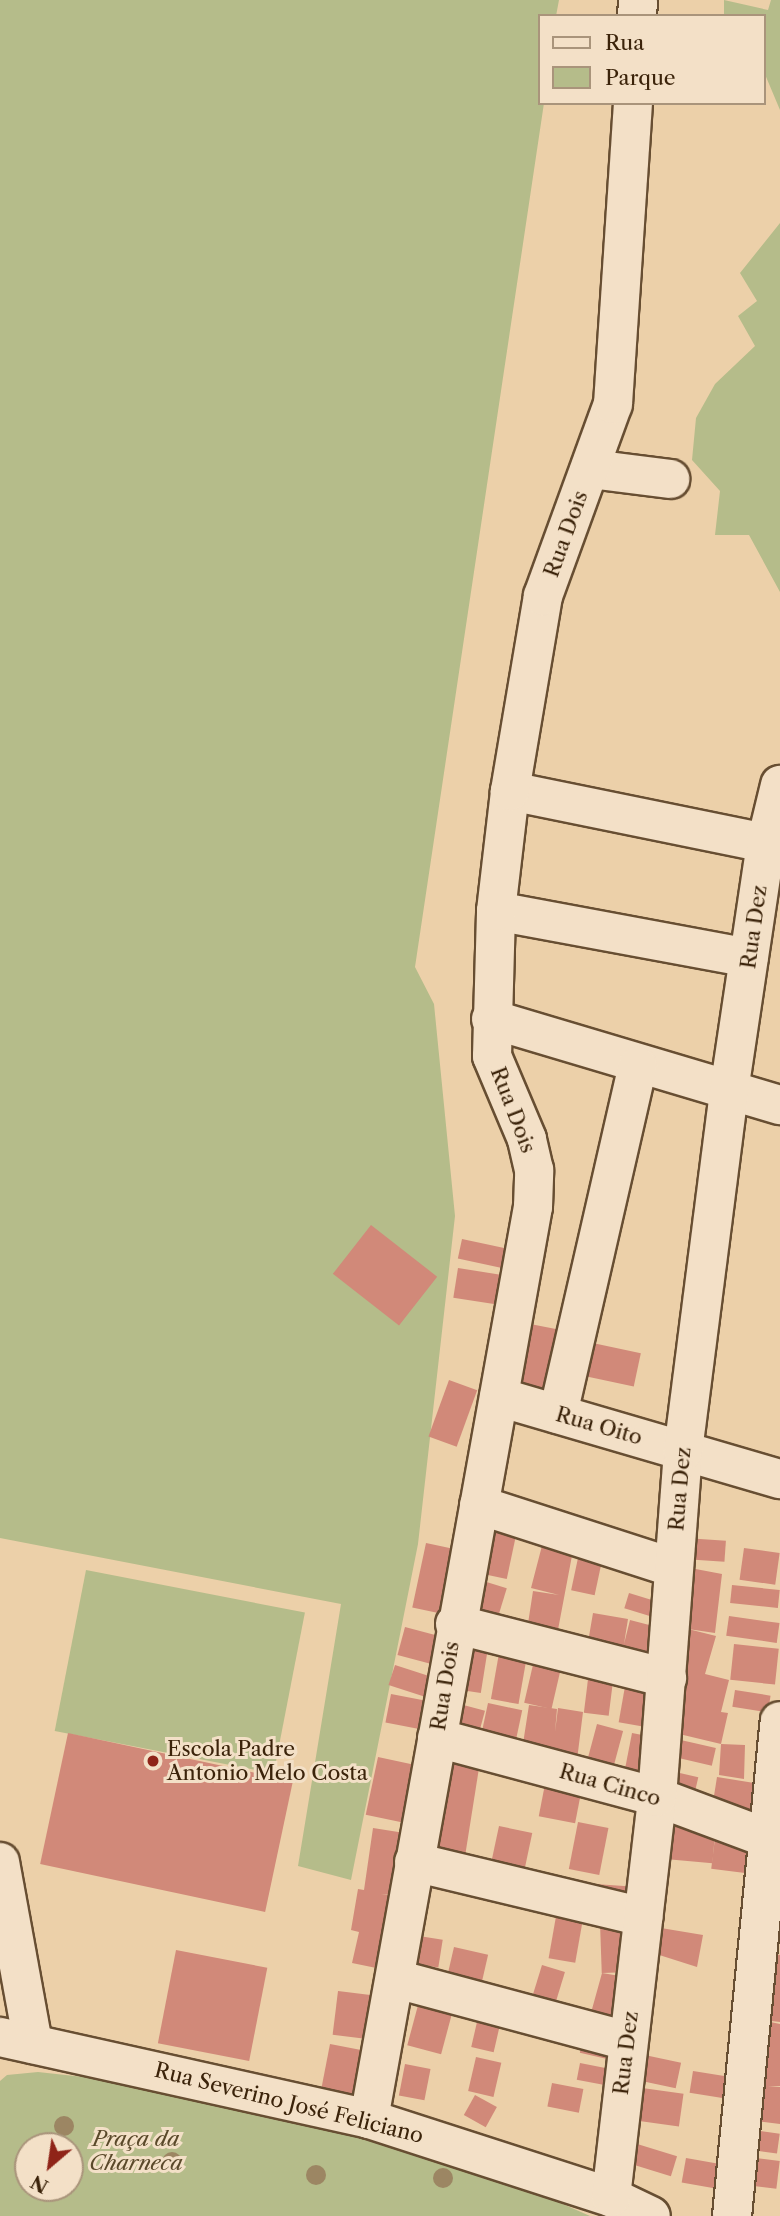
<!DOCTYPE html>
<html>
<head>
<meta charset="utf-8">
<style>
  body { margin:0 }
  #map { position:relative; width:780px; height:2216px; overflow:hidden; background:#ecd0a9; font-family:"Libre Caslon Text",serif }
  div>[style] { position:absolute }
  .green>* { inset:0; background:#b5bc8a; transform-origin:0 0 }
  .building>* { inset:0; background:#d18979; transform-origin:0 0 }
  .roads { filter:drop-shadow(2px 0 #674e32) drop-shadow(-2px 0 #674e32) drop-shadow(0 2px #674e32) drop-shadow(0 -2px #674e32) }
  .minor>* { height:38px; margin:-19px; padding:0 19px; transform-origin:19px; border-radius:19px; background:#f3e0c7 }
  .trees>* { width:20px; height:20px; margin:-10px; border-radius:50%; background:#9c8663 }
  .dots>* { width:19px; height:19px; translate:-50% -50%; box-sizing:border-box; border:4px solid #f3e0c7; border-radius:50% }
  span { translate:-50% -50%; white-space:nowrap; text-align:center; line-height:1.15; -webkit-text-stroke:6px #f3e0c7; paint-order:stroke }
  .street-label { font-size:21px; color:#3b230a }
  .poi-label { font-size:21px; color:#3b230a }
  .left { translate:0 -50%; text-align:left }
  .park-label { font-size:21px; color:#5a492a; font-style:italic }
  .legend { position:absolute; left:538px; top:14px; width:228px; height:91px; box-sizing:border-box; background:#f3e0c7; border:2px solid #a9947b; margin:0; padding:9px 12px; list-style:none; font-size:21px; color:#3b230a }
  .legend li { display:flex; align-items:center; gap:14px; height:35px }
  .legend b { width:35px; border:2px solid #a9947b }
  .north { position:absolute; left:14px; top:2132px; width:70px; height:70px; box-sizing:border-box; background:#f3e0c7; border:2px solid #a9947b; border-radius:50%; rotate:209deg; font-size:19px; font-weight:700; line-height:28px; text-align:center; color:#3b230a }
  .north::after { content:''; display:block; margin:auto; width:24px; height:32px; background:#8f2418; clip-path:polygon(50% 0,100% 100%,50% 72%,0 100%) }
</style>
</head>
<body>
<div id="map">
  <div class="green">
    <i style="clip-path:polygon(0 0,559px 0,556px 16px,540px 16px,540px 103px,544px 103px,415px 967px,434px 1004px,455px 1216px,418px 1544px,351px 1880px,298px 1866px,341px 1604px,0 1538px)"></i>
    <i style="clip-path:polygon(724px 0,768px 10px,771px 0,780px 0,780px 110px,764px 72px,764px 16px,724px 16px)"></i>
    <i style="clip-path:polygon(780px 223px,780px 592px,749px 535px,715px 535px,720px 491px,692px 460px,696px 418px,715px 384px,755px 346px,738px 316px,757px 301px,740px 273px)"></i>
    <i style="left:86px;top:1570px;width:223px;height:164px;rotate:11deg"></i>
    <i style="clip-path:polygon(evenodd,38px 2072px,120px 2081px,463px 2160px,590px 2216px,0 2216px,0 2081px,7px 2075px,38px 2072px,28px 2146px,70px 2146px,70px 2188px,28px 2188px,28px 2146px)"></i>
  </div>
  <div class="building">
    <i style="left:371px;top:1225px;width:84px;height:62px;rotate:38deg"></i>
    <i style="left:462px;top:1239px;width:51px;height:20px;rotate:12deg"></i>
    <i style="left:458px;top:1268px;width:51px;height:30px;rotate:9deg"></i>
    <i style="left:520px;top:1322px;width:43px;height:68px;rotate:11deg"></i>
    <i style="left:588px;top:1342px;width:54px;height:34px;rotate:12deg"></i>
    <i style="left:449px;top:1380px;width:30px;height:60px;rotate:20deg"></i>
    <i style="left:489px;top:1523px;width:29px;height:51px;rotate:12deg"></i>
    <i style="clip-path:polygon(544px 1538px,574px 1545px,557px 1635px,527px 1630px,533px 1591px,559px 1595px,531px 1588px)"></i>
    <i style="left:685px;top:1538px;width:41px;height:21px;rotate:4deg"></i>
    <i style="left:426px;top:1543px;width:35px;height:66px;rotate:12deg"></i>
    <i style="left:744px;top:1548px;width:36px;height:32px;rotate:8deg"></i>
    <i style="left:578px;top:1558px;width:24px;height:33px;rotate:12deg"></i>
    <i style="clip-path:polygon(685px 1567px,722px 1574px,715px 1633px,688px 1629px,716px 1636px,705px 1674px,729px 1680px,721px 1712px,728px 1713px,721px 1744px,745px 1745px,744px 1779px,719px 1775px,721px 1744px,675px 1733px)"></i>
    <i style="left:480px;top:1580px;width:28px;height:39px;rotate:17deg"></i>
    <i style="left:732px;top:1585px;width:48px;height:18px;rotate:6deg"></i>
    <i style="left:629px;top:1593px;width:41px;height:16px;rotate:17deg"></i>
    <i style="clip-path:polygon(593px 1613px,628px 1619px,624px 1644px,630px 1620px,657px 1627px,648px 1662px,587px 1648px)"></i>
    <i style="left:729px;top:1616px;width:51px;height:20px;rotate:8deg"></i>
    <i style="left:405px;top:1627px;width:39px;height:29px;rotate:15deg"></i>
    <i style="left:459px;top:1639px;width:30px;height:50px;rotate:9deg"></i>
    <i style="left:501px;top:1642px;width:28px;height:58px;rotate:10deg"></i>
    <i style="left:734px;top:1644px;width:45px;height:36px;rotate:6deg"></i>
    <i style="left:535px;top:1656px;width:28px;height:48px;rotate:13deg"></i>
    <i style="left:395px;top:1665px;width:39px;height:21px;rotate:18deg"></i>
    <i style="left:589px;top:1671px;width:25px;height:42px;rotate:7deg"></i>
    <i style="left:627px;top:1675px;width:39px;height:48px;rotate:10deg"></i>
    <i style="left:735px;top:1690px;width:36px;height:17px;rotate:9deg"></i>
    <i style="left:391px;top:1694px;width:41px;height:29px;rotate:11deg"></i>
    <i style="left:456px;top:1703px;width:30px;height:29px;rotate:15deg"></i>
    <i style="left:488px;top:1703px;width:35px;height:41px;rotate:12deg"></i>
    <i style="clip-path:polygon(529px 1705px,557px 1709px,555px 1732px,558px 1708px,583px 1712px,576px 1768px,522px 1750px)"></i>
    <i style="left:597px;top:1724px;width:27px;height:51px;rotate:15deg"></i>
    <i style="left:68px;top:1733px;width:230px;height:134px;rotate:12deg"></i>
    <i style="left:632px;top:1733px;width:21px;height:48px;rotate:11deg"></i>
    <i style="left:672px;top:1738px;width:45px;height:18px;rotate:13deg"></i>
    <i style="left:443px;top:1746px;width:39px;height:113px;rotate:9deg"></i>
    <i style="left:378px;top:1757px;width:44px;height:59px;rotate:12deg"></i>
    <i style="left:671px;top:1771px;width:28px;height:24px;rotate:13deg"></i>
    <i style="left:717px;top:1777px;width:44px;height:35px;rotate:9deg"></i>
    <i style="left:546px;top:1779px;width:37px;height:38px;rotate:11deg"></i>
    <i style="left:666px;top:1820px;width:50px;height:39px;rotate:5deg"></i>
    <i style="left:578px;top:1822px;width:31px;height:48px;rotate:11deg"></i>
    <i style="left:499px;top:1826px;width:34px;height:43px;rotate:12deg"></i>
    <i style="clip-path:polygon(373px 1828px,411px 1834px,402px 1896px,381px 1894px,405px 1898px,391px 1971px,352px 1963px,359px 1932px,351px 1930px,358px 1889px,364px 1890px)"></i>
    <i style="left:715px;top:1838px;width:40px;height:31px;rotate:7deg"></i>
    <i style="left:595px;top:1884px;width:47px;height:16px;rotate:4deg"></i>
    <i style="left:558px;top:1905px;width:27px;height:54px;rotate:10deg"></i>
    <i style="left:630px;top:1922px;width:50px;height:30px;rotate:88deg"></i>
    <i style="clip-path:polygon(661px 1928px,703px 1935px,697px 1967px,653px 1953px)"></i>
    <i style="left:419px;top:1936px;width:24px;height:28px;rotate:9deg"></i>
    <i style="left:454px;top:1947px;width:35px;height:28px;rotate:13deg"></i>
    <i style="left:176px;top:1950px;width:93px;height:95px;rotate:11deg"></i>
    <i style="clip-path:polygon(770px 1953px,780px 1955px,780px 2022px,763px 2020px)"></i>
    <i style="left:542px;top:1965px;width:24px;height:38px;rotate:17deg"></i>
    <i style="clip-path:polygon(602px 1973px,626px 1977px,623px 2003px,613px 2002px,623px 2004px,620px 2024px,589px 2020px)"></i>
    <i style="left:338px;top:1991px;width:49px;height:44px;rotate:7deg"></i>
    <i style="left:421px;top:1994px;width:35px;height:53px;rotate:15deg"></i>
    <i style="left:480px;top:2009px;width:23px;height:39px;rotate:13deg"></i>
    <i style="clip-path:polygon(761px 2020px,780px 2024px,780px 2086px,768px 2086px,780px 2087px,780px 2124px,755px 2121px)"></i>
    <i style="left:583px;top:2039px;width:27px;height:14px;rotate:13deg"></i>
    <i style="left:330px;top:2044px;width:41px;height:45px;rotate:11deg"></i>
    <i style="left:640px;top:2054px;width:42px;height:26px;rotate:12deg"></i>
    <i style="left:476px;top:2057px;width:26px;height:35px;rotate:13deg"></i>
    <i style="left:580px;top:2063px;width:31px;height:17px;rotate:11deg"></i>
    <i style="left:405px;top:2064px;width:26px;height:32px;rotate:11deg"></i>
    <i style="left:693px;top:2071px;width:38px;height:22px;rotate:9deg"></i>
    <i style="left:552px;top:2083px;width:32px;height:24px;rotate:11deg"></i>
    <i style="left:635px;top:2087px;width:49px;height:33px;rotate:8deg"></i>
    <i style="left:475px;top:2095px;width:25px;height:23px;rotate:29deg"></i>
    <i style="left:753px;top:2130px;width:27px;height:20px;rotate:8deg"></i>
    <i style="left:634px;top:2143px;width:45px;height:21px;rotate:17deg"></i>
    <i style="left:747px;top:2157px;width:33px;height:28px;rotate:7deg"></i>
    <i style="left:686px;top:2158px;width:46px;height:25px;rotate:10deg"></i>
  </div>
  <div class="roads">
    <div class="minor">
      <i style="left:637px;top:16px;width:16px;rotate:-86deg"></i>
      <i style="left:591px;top:469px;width:80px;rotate:7.2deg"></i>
      <i style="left:510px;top:791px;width:261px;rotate:11.5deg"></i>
      <i style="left:496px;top:911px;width:257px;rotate:10.5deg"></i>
      <i style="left:491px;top:1019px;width:302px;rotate:16.6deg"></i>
      <i style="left:499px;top:1397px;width:293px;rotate:16.3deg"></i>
      <i style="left:558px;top:1414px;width:357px;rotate:-77.1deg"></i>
      <i style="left:479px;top:1505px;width:205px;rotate:17.9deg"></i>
      <i style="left:455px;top:1624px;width:219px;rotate:14.3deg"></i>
      <i style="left:437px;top:1738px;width:228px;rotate:15deg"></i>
      <i style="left:657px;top:1797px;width:131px;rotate:20.5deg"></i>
      <i style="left:0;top:1862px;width:185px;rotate:79.7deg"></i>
      <i style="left:414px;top:1862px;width:236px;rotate:13.5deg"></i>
      <i style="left:396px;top:1979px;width:239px;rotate:15deg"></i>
      <i style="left:0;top:2037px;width:378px;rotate:12.5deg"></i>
      <i style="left:369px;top:2119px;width:254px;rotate:17.9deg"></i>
      <i style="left:611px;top:2197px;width:44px;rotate:25.4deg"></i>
      <i style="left:369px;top:2119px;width:927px;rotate:-79.81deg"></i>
      <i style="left:533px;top:1207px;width:37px;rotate:-88deg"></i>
      <i style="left:534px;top:1170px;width:32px;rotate:-103deg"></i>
      <i style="left:527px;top:1139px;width:90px;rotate:-112.9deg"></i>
      <i style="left:492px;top:1056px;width:145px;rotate:-88.4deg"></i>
      <i style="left:496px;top:911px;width:121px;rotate:-83.3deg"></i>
      <i style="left:510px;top:791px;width:198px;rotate:-80.4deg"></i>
      <i style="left:543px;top:596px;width:204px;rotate:-70deg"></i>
      <i style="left:613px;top:404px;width:302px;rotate:-86.2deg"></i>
      <i style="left:611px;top:2197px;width:403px;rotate:-83.4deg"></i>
      <i style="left:657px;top:1797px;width:347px;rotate:-85.7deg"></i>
      <i style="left:683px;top:1451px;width:363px;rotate:-82.7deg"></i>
      <i style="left:729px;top:1091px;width:251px;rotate:-81.5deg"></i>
      <i style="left:766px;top:843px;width:60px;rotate:-76.4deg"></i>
      <i style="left:732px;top:2216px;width:497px;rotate:-84.5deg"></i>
    </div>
  </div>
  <div class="trees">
    <i style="left:64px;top:2126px"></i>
    <i style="left:172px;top:2162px"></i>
    <i style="left:316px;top:2175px"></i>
    <i style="left:443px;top:2178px"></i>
  </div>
  <div class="dots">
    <i style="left:153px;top:1761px;background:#8f2418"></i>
  </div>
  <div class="street-label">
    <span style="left:566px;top:534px;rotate:-70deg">Rua Dois</span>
    <span style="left:754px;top:927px;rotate:-82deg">Rua Dez</span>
    <span style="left:513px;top:1110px;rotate:69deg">Rua Dois</span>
    <span style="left:599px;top:1426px;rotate:16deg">Rua Oito</span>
    <span style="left:680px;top:1489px;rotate:-85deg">Rua Dez</span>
    <span style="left:445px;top:1686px;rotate:-81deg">Rua Dois</span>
    <span style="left:610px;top:1785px;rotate:16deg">Rua Cinco</span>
    <span style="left:626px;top:2053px;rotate:-83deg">Rua Dez</span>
    <span style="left:289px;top:2103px;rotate:14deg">Rua Severino José Feliciano</span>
  </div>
  <div class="poi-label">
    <span class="left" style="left:167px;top:1761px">Escola Padre<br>Antonio Melo Costa</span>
  </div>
  <div class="park-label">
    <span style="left:136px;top:2151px">Praça da<br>Charneca</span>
  </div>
  <ul class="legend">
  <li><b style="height:9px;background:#f3e0c7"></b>Rua</li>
  <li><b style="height:19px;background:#b5bc8a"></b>Parque</li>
  </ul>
  <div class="north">N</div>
</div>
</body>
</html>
